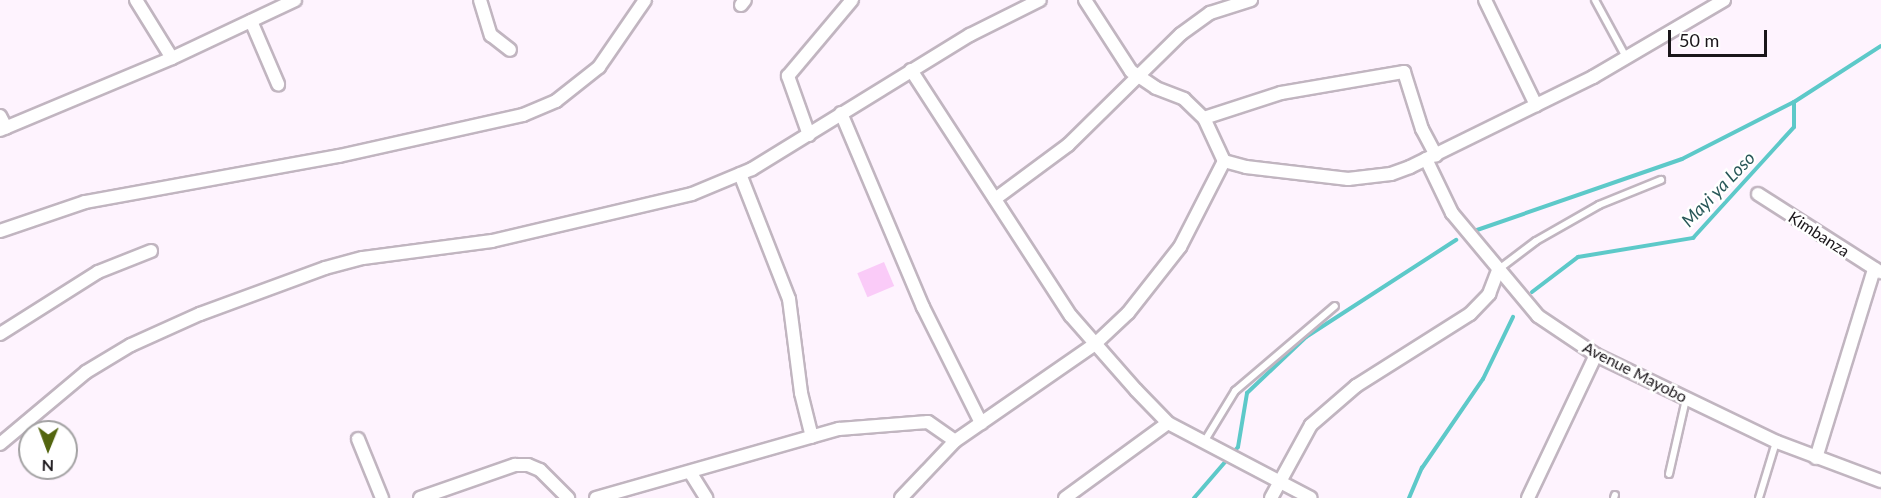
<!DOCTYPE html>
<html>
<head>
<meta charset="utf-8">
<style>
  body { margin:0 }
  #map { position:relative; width:1881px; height:498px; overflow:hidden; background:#fef3fe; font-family:Lato,sans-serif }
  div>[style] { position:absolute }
  .stream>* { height:4px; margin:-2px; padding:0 2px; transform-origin:2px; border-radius:2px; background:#5dc9c9 }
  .building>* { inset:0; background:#facbf8; transform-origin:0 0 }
  .roads { filter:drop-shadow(2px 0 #c1b5c0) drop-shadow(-2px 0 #c1b5c0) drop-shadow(0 2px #c1b5c0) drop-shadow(0 -2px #c1b5c0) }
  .lane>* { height:6px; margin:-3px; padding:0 3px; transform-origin:3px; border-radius:3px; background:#fff }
  .street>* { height:12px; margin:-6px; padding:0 6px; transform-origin:6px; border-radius:6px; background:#fff }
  span { translate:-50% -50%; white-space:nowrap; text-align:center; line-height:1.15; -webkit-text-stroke:5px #fff; paint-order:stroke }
  .street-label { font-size:16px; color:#1a161a }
  .water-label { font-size:18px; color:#285758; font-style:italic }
  .north { position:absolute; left:18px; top:420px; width:60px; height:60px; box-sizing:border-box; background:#fff; border:2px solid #a3a2a3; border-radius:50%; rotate:181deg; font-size:16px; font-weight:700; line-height:24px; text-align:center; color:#1a161a }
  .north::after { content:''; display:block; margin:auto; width:21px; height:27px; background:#53650f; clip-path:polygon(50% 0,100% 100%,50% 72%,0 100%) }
  .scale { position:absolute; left:1668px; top:30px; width:99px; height:27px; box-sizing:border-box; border:3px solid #1a161a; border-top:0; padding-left:8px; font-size:18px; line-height:21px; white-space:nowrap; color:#1a161a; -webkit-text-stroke:4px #fff; paint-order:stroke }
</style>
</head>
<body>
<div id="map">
  <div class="stream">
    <i style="left:1477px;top:230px;width:217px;rotate:-19.1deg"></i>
    <i style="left:1682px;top:159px;width:126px;rotate:-27deg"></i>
    <i style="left:1532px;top:292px;width:58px;rotate:-37.3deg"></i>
    <i style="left:1578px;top:257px;width:117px;rotate:-9.4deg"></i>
    <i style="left:1693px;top:238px;width:150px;rotate:-47.7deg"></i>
    <i style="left:1794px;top:127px;width:25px;rotate:-90deg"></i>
    <i style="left:1794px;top:102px;width:103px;rotate:-32.8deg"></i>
    <i style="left:1194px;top:498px;width:67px;rotate:-49.2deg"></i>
    <i style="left:1238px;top:447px;width:55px;rotate:-80.5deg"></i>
    <i style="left:1247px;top:393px;width:81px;rotate:-43.5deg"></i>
    <i style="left:1306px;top:337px;width:179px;rotate:-32.9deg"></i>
    <i style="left:1409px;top:498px;width:33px;rotate:-67deg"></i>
    <i style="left:1422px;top:468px;width:108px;rotate:-55.6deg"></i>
    <i style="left:1483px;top:379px;width:69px;rotate:-64.2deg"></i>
  </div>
  <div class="building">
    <i style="left:884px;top:262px;width:26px;height:29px;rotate:67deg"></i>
  </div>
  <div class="roads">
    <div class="lane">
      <i style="left:1595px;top:0;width:65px;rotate:61.5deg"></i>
      <i style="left:1499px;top:269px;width:46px;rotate:-37.1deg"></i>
      <i style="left:1536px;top:241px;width:73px;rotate:-29.7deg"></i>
      <i style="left:1599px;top:205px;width:67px;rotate:-22deg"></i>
      <i style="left:1204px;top:442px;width:60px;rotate:-58.7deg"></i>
      <i style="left:1235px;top:391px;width:131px;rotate:-40.4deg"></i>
      <i style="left:1669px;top:474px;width:77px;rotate:-77.2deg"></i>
      <i style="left:1614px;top:498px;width:3px;rotate:-72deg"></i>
      <i style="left:1759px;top:498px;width:59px;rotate:-73.1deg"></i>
    </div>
    <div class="street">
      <i style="left:136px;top:0;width:68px;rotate:58.2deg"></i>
      <i style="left:480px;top:0;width:37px;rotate:73deg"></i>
      <i style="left:491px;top:35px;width:24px;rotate:38deg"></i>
      <i style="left:1085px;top:0;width:85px;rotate:57.1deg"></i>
      <i style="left:1131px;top:71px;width:30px;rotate:34deg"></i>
      <i style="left:1156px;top:88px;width:30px;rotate:21deg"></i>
      <i style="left:1184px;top:99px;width:28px;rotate:44deg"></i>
      <i style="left:1204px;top:118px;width:47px;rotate:65.1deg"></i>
      <i style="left:1224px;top:161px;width:23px;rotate:15deg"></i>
      <i style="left:1246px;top:167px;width:103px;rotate:6.7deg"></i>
      <i style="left:1348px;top:179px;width:43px;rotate:-6.6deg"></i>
      <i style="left:1391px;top:174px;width:20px;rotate:-20deg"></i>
      <i style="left:1410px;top:167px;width:204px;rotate:-26.2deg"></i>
      <i style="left:1593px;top:77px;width:152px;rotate:-30.4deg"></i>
      <i style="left:1485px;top:0;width:117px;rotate:64.1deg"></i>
      <i style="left:741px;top:5px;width:6px;rotate:-51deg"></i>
      <i style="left:251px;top:21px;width:69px;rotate:66.8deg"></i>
      <i style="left:911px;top:70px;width:293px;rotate:57deg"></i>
      <i style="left:1071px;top:316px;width:98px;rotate:48.7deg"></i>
      <i style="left:1136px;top:390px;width:46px;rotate:45.9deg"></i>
      <i style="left:1168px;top:423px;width:161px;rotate:27.7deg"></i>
      <i style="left:841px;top:113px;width:211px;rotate:67.1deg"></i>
      <i style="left:923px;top:307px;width:130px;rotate:63.4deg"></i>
      <i style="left:0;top:116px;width:13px;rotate:63deg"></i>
      <i style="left:1204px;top:118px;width:81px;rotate:-18deg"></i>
      <i style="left:1281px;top:93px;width:125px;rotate:-9.7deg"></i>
      <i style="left:1404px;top:72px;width:60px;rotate:72.5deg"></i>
      <i style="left:1422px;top:129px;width:30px;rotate:62deg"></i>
      <i style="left:0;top:130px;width:186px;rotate:-22.7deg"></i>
      <i style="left:172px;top:58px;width:136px;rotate:-25.2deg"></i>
      <i style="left:809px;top:135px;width:63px;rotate:-109.6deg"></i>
      <i style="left:788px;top:76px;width:99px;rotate:-49.9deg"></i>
      <i style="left:1426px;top:159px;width:60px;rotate:64.3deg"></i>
      <i style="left:1452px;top:213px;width:134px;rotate:50.1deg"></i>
      <i style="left:1538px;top:316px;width:70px;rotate:33.9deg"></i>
      <i style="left:1596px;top:355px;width:201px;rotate:25.7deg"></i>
      <i style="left:1777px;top:442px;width:111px;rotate:20.6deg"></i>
      <i style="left:740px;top:174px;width:134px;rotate:68.6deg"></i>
      <i style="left:789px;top:299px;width:95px;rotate:82.7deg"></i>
      <i style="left:801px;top:393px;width:45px;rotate:76deg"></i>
      <i style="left:1758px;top:194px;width:145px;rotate:32.6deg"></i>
      <i style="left:995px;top:199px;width:91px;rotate:-36.5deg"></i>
      <i style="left:1068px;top:145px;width:158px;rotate:-44.5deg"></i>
      <i style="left:1181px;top:34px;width:36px;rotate:-36deg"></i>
      <i style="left:1210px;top:13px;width:43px;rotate:-17.6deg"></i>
      <i style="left:0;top:231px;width:90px;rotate:-18.8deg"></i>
      <i style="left:85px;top:202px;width:258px;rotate:-10.3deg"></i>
      <i style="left:339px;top:156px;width:189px;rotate:-12.6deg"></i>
      <i style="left:523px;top:115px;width:36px;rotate:-23deg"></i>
      <i style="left:556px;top:101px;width:55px;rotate:-38.3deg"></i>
      <i style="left:599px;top:67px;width:81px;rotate:-55.5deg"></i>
      <i style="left:0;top:334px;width:116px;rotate:-32.3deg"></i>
      <i style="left:98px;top:272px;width:57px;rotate:-21.6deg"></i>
      <i style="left:358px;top:439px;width:64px;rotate:67.9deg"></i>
      <i style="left:0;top:444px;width:112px;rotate:-39.9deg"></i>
      <i style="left:86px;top:372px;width:52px;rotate:-31deg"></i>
      <i style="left:131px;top:345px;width:76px;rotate:-24.2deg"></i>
      <i style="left:200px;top:314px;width:133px;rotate:-20.2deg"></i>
      <i style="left:325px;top:268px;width:39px;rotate:-15deg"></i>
      <i style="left:363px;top:258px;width:130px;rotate:-7.5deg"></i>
      <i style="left:492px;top:241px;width:205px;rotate:-13.2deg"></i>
      <i style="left:692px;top:194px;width:65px;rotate:-22.6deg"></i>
      <i style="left:752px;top:169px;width:256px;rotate:-31.6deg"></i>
      <i style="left:970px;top:35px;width:78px;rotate:-26.6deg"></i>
      <i style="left:1816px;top:458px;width:198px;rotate:-72.9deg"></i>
      <i style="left:690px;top:472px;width:31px;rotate:58deg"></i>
      <i style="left:420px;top:498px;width:101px;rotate:-19.2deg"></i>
      <i style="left:515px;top:465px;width:13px"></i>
      <i style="left:528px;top:465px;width:13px;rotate:23deg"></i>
      <i style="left:540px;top:470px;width:40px;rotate:45deg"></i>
      <i style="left:596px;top:498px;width:253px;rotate:-15.9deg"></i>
      <i style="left:839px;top:429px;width:89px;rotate:-4.5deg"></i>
      <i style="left:928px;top:422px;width:33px;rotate:35deg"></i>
      <i style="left:901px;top:498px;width:79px;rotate:-46.5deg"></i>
      <i style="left:955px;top:441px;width:170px;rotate:-34.7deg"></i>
      <i style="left:1095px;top:344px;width:45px;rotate:-43.2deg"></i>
      <i style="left:1128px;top:313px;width:84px;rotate:-51.8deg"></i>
      <i style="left:1180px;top:247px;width:97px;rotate:-62.9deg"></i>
      <i style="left:1065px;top:498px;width:127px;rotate:-36.1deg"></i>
      <i style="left:1271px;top:498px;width:83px;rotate:-61.3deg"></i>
      <i style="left:1311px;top:425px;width:60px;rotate:-40.9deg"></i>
      <i style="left:1356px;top:386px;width:135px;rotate:-32.3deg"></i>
      <i style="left:1470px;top:314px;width:28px;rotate:-46deg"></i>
      <i style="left:1489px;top:294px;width:26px;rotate:-69deg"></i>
      <i style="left:1528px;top:498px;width:158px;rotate:-64.6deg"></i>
    </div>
  </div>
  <div class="street-label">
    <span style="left:1819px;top:234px;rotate:33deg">Kimbanza</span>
    <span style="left:1635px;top:372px;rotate:27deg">Avenue Mayobo</span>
  </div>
  <div class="water-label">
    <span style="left:1718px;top:189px;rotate:-46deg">Mayi ya Loso</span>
  </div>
  <div class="north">N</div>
  <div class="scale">50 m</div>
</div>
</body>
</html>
